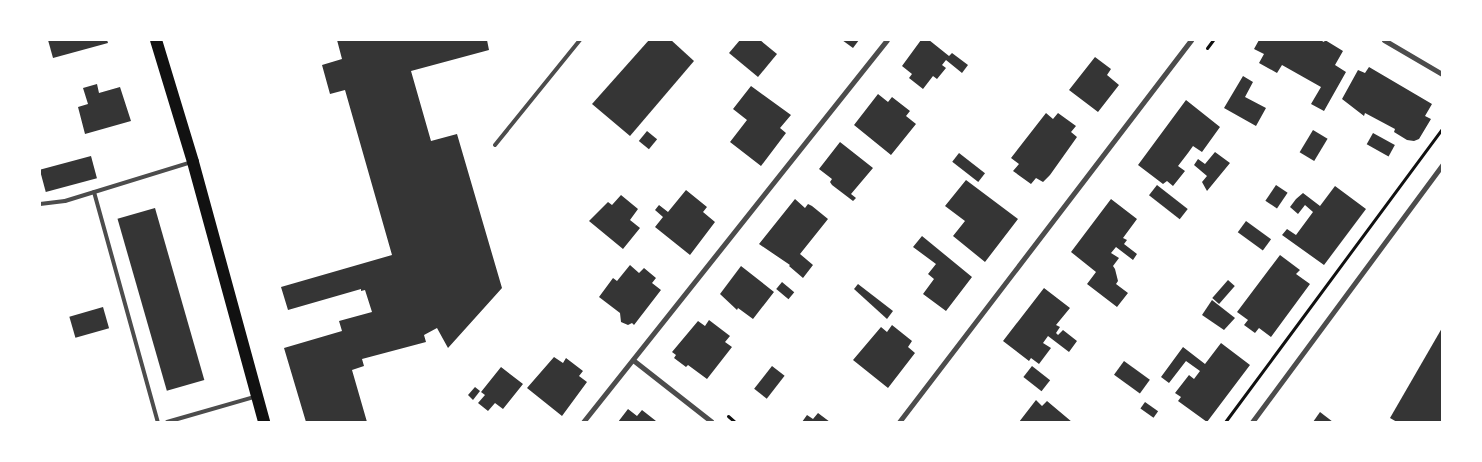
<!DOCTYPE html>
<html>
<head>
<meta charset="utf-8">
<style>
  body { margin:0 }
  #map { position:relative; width:1482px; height:462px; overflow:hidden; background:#fff; font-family:"IBM Plex Sans",sans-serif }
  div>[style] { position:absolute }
  .building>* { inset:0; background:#353535; transform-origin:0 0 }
  .path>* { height:3px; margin:-1.5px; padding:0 1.5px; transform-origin:1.5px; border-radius:1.5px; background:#111 }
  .service>* { height:4px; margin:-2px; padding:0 2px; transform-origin:2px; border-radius:2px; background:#4c4c4c }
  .minor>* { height:5px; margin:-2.5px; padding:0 2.5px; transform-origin:2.5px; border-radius:2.5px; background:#4c4c4c }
  .primary>* { height:12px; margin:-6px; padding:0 6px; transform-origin:6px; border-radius:6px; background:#111 }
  span { translate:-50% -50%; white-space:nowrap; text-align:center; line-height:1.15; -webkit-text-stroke:4.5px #fff; paint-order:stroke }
  .frame { position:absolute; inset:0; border:41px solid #fff; pointer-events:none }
</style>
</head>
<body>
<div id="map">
  <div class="building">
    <i style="clip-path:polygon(48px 40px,107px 40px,108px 43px,53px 58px)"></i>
    <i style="clip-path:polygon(337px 40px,487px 40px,489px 50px,411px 71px,431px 141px,457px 134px,502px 288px,448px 348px,437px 328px,424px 335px,426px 342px,362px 359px,364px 366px,352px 370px,367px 422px,306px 422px,284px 348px,342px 331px,339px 321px,372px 312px,365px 290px,361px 291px,361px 289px,288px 310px,281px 287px,392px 255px,345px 90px,330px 94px,322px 65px,342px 59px)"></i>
    <i style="clip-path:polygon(649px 40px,671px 40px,694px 61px,630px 136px,592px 104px)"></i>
    <i style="clip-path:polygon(740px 40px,760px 40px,777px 54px,758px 77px,729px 53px)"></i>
    <i style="clip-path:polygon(842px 40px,859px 40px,853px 48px)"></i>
    <i style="clip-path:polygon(921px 40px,929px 40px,949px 56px,952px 53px,968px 65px,962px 73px,946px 60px,942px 65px,946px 68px,937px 79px,933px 76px,923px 89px,909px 78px,912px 74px,902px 66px)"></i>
    <i style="clip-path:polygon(1259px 40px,1320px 40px,1324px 42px,1325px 40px,1343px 51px,1335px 65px,1346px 72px,1324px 111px,1311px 104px,1321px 87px,1282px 65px,1277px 73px,1259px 63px,1264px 54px,1254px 49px)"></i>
    <i style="clip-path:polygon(1095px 57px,1111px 69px,1107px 75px,1119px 85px,1098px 112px,1069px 90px)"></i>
    <i style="clip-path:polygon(1369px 67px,1432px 104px,1425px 116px,1431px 119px,1419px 139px,1414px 141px,1407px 140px,1394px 132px,1395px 129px,1365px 113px,1364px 116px,1342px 99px,1358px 70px,1365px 73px)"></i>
    <i style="clip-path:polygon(1243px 76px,1253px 82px,1245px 97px,1266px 108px,1256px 126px,1224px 108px)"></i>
    <i style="clip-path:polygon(97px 84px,99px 93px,120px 87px,131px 121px,85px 134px,78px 107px,88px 104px,83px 88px)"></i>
    <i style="clip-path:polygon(751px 86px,791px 115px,780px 128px,786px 133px,761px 166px,730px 142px,747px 120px,733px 109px)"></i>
    <i style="clip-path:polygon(878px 94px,888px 102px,892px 97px,910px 111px,906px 116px,916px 124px,891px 155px,854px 125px)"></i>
    <i style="clip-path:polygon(1186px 100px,1220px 127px,1202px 152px,1193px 146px,1188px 153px,1178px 166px,1185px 171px,1173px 186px,1167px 181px,1163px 184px,1138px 165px)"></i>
    <i style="clip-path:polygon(1046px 113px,1053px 119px,1058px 113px,1076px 126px,1071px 132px,1077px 137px,1050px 175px,1043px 182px,1036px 178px,1031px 184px,1013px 171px,1019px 164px,1011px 158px)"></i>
    <i style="left:1313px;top:130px;width:17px;height:26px;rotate:31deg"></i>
    <i style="left:647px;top:131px;width:13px;height:13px;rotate:39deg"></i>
    <i style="left:1373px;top:133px;width:25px;height:13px;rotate:29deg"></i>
    <i style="clip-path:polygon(840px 142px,873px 168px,851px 194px,856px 198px,853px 201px,832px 185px,830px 182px,832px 179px,819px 169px)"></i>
    <i style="clip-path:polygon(1215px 152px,1230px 163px,1207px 191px,1202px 182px,1207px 176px,1194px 165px,1198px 159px,1205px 164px)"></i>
    <i style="left:959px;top:153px;width:33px;height:11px;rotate:38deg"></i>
    <i style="left:91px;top:156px;width:23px;height:53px;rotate:75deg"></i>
    <i style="clip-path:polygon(966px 180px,1018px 219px,985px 262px,953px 236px,965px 221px,945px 206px)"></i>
    <i style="left:1157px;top:185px;width:39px;height:13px;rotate:38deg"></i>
    <i style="left:1276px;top:185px;width:14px;height:19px;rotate:34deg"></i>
    <i style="clip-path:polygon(1335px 186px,1366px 209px,1324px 265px,1282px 235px,1287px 229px,1296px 235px,1313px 212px,1305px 205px,1298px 214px,1290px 207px,1296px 199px,1303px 193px,1320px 206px)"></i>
    <i style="clip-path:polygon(686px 190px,707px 207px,703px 212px,715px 222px,690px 255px,655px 227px,663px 217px,655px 210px,659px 205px,668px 212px)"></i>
    <i style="clip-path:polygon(621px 195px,638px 209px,630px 220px,640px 228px,623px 249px,589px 221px,608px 202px,612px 205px)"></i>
    <i style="clip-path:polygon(795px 199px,805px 208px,808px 204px,812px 206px,828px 219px,800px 254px,813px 265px,803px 278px,789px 266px,790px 265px,759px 244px)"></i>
    <i style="clip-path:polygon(1111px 199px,1137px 219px,1123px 238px,1127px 240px,1124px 244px,1137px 254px,1133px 260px,1116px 247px,1111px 253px,1119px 258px,1113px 266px,1115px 269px,1118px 281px,1116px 284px,1128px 293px,1117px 307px,1087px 284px,1096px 272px,1071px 252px)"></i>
    <i style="left:155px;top:208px;width:179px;height:39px;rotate:74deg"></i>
    <i style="left:1246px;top:221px;width:31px;height:14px;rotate:36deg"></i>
    <i style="clip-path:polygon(922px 236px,972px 277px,946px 311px,923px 294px,934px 279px,928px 274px,936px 264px,913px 247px)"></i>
    <i style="clip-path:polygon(1280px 255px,1300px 270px,1296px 274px,1310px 284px,1271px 337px,1259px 328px,1255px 333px,1244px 325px,1248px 320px,1237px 312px)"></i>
    <i style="clip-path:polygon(630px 265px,639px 273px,644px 268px,656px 278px,652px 283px,661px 290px,634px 325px,632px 323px,628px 325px,621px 322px,620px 313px,599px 297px,613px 278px,617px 281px)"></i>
    <i style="clip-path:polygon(741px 266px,774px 292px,753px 319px,738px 308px,737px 310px,720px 294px)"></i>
    <i style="left:1228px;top:280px;width:9px;height:24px;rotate:41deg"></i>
    <i style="left:782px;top:282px;width:16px;height:9px;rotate:40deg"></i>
    <i style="clip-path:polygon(858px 284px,893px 311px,887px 319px,854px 289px)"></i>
    <i style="clip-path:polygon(1044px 288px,1070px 308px,1056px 325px,1060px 327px,1056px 333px,1058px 335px,1063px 330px,1077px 341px,1069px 352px,1048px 336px,1043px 343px,1051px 348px,1039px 364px,1031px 358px,1029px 361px,1003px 341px)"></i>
    <i style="clip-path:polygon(1212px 300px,1235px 318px,1224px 330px,1202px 315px)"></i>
    <i style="left:103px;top:307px;width:22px;height:35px;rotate:74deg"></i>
    <i style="clip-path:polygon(709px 320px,730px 336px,725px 342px,732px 347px,707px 379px,688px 365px,686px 367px,674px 358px,676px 355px,672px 352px,698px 321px,705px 326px)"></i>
    <i style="clip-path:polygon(892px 325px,912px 341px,908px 347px,915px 353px,888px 388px,853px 360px,881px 327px,887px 332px)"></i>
    <i style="clip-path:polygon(1442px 328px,1442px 422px,1397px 422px,1390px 418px)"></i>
    <i style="clip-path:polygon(1221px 343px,1250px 365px,1207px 422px,1178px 401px,1181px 397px,1175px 393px,1189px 375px,1194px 379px,1200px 371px,1186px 361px,1169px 383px,1161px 377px,1183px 347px,1205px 364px)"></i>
    <i style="clip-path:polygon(554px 357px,563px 363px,566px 358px,583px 371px,579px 376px,587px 382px,562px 416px,527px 388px)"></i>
    <i style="left:1124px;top:361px;width:32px;height:17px;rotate:36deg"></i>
    <i style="left:772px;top:366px;width:16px;height:29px;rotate:38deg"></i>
    <i style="left:1032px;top:366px;width:23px;height:14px;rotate:38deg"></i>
    <i style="clip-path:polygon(501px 367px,523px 384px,503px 409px,495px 403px,488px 411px,478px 403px,485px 395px,481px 392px)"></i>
    <i style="clip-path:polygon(475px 387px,480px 391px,473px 400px,468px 395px)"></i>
    <i style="clip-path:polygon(1036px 400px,1042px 406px,1047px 401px,1072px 422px,1019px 422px)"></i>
    <i style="left:1145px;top:402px;width:16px;height:8px;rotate:35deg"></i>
    <i style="clip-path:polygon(628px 409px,637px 416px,642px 410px,656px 421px,618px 422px)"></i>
    <i style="clip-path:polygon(1320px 412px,1333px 422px,1313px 422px)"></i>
    <i style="clip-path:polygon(818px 413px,830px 422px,802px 422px,807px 415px,813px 419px)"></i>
  </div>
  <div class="path">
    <i style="left:1207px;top:48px;width:10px;rotate:-53deg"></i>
    <i style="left:728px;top:416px;width:9px;rotate:41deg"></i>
    <i style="left:1225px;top:422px;width:365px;rotate:-53.5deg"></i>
  </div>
  <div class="service">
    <i style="left:495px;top:145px;width:135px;rotate:-51deg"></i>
    <i style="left:94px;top:192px;width:239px;rotate:74.5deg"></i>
    <i style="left:40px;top:204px;width:25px;rotate:-7deg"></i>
    <i style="left:65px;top:201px;width:133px;rotate:-17.1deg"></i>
    <i style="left:167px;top:422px;width:91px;rotate:-16deg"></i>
  </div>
  <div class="minor">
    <i style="left:1384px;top:40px;width:67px;rotate:30.4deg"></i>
    <i style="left:633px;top:360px;width:100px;rotate:38.1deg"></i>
    <i style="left:583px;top:422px;width:488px;rotate:-51.5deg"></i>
    <i style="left:899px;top:422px;width:481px;rotate:-52.6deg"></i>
    <i style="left:1252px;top:422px;width:320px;rotate:-53.5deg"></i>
  </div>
  <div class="primary">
    <i style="left:156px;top:40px;width:127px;rotate:73.1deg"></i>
    <i style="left:193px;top:162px;width:270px;rotate:74.7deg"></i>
  </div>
  <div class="frame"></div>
</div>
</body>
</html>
